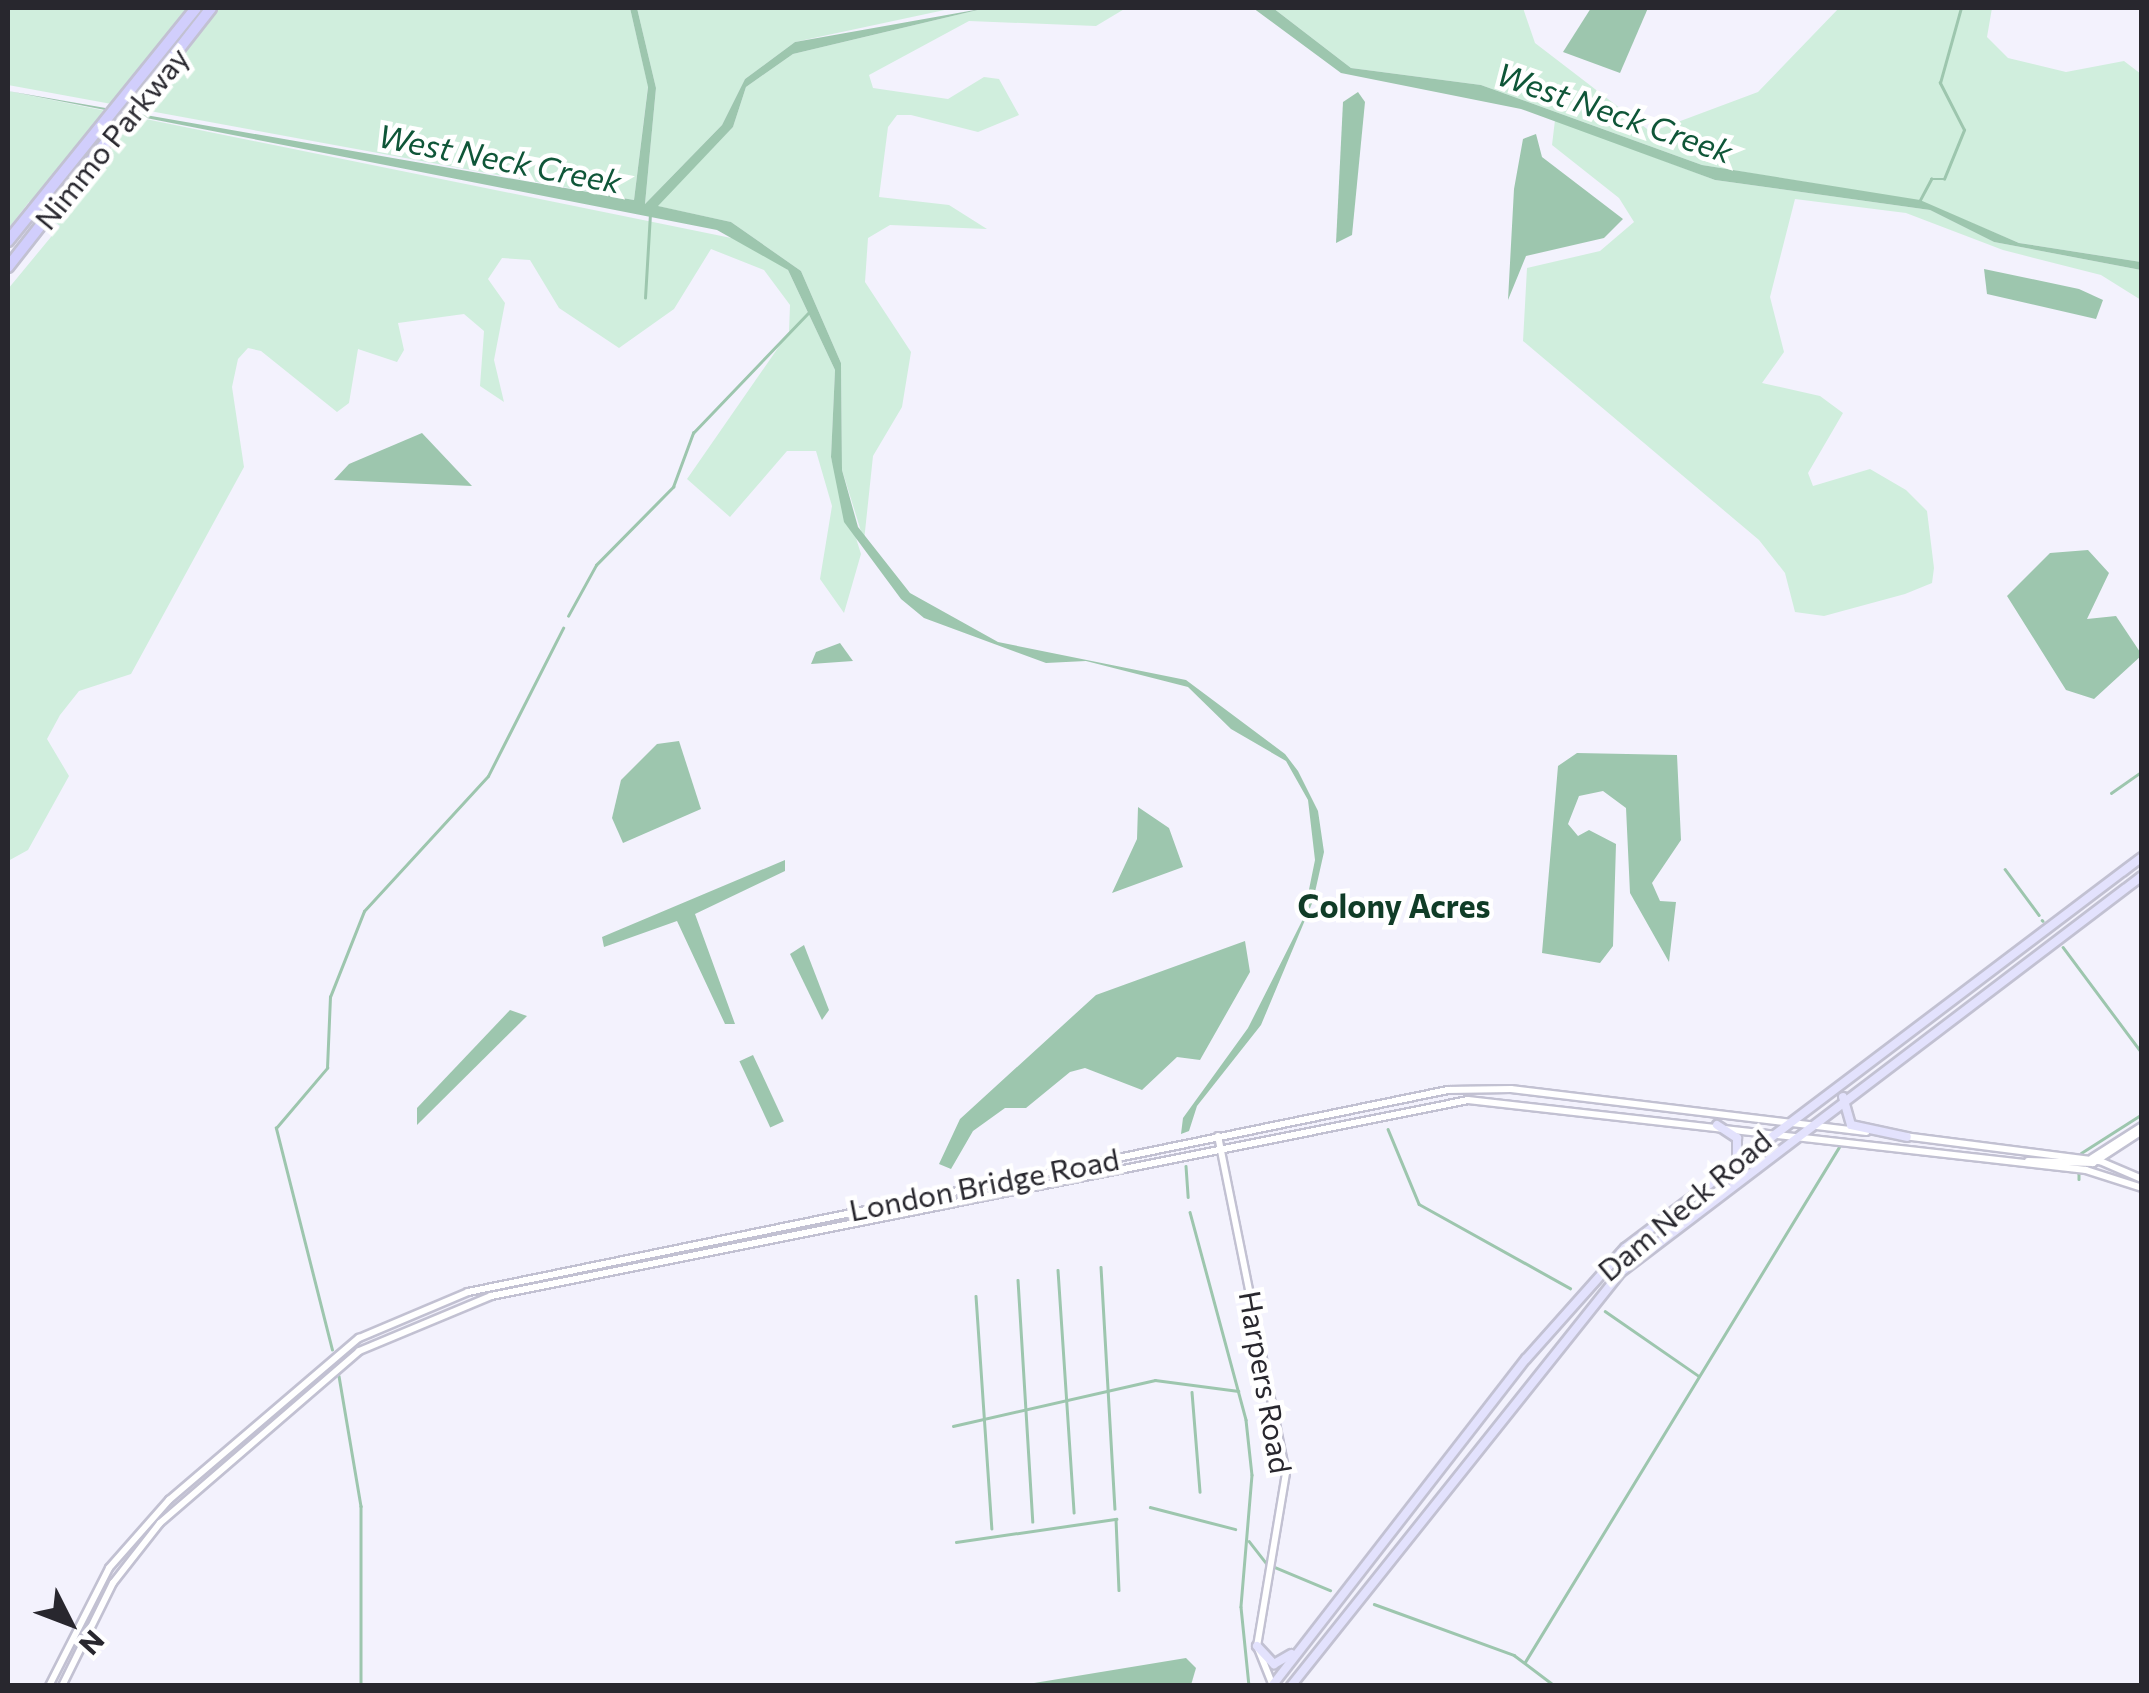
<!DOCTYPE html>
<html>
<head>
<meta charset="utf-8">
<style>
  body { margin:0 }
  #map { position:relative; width:2149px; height:1693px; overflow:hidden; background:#f3f2fd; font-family:Commissioner,sans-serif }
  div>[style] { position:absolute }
  .green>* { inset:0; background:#d0eedd }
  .water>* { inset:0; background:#9dc6ae; transform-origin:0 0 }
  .stream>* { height:2.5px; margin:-1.25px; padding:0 1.25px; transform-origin:1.25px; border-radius:1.25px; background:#9dc6ae }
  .roads { filter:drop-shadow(2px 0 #c2c1d2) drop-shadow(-2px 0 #c2c1d2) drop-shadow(0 2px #c2c1d2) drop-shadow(0 -2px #c2c1d2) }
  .secondary>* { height:6px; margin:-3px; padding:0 3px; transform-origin:3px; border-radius:3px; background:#fff }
  .primary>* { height:8px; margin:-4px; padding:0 4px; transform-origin:4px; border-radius:4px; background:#e3e2fd }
  .highway>* { height:10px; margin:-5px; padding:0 5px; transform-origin:5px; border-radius:5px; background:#d1cefc }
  span { translate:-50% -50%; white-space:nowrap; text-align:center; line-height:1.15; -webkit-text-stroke:9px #fff; paint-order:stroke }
  .street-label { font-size:30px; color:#28272e }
  .water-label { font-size:32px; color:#0f5638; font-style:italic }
  .neighbourhood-label { font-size:32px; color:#103c27; font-weight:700 }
  .frame { position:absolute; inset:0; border:10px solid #28272e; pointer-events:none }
  .north { position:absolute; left:20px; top:1573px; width:100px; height:100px; -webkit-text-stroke:8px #fff; paint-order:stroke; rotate:132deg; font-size:28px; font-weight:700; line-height:40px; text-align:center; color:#28272e }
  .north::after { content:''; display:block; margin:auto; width:35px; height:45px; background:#28272e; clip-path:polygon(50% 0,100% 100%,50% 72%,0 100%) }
</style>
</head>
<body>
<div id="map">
  <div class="green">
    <i style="clip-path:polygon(8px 8px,630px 8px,648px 86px,634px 200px,8px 85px)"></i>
    <i style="clip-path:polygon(637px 8px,954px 8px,795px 42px,745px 79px,722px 125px,645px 204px,656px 88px)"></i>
    <i style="clip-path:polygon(986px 8px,1126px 8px,1096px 26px,969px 21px,869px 75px,873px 88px,948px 99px,984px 77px,999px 79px,1019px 115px,978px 132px,911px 115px,897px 115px,888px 127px,879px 197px,949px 205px,987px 229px,890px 225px,868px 238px,865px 282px,911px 352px,902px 407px,873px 456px,864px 541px,842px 470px,841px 363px,801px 271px,731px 222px,657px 206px,733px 127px,746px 87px,793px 54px)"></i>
    <i style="clip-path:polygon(1273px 8px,1523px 8px,1535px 43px,1651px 132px,1758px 92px,1839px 8px,1992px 8px,1987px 37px,2008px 58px,2066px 72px,2124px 61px,2141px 74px,2141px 262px,2019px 243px,1920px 201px,1702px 165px,1481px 85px,1351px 68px)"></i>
    <i style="clip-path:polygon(8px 91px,751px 242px,788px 270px,835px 370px,831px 458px,861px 554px,844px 613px,820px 579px,832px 506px,816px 451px,787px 451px,730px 517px,687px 479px,789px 332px,790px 305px,764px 270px,711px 249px,674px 309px,619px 348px,559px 308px,530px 260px,502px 258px,488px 279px,505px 303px,494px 360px,504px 402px,480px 386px,484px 331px,464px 314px,398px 323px,404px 350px,397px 362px,358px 349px,349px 403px,337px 412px,261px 351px,248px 348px,238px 359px,232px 387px,244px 467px,131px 674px,79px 691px,60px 715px,47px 739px,69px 776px,28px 850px,8px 861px,8px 289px,60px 226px,29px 202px,8px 229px)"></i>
    <i style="clip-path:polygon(1555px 120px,1715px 180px,1930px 210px,1994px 242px,2141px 270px,2141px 300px,2101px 275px,2003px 250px,1906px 213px,1795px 199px,1770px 297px,1784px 352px,1762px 383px,1820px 396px,1843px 413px,1808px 473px,1813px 486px,1870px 469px,1906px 490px,1927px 511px,1934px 568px,1932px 583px,1905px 594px,1824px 616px,1795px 612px,1785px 573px,1759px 540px,1523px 341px,1527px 268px,1600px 251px,1634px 222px,1619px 198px,1552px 145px)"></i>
  </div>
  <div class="water">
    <i style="clip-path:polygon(630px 8px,637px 8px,656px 88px,645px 204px,722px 125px,745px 79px,795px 42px,986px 8px,793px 54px,746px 87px,733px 127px,658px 206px,731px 222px,801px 271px,841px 363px,842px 470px,858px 527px,910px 593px,998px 642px,1186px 680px,1285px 754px,1298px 771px,1318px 811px,1324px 852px,1313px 901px,1261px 1025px,1197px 1106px,1189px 1131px,1181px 1134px,1183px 1118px,1248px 1028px,1303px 919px,1315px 860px,1308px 800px,1286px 761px,1231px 729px,1188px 687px,1086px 661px,1046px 663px,924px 618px,901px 599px,844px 522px,831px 457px,835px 370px,788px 270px,717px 230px,8px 91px,634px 200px,648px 87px)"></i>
    <i style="clip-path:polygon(1253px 8px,1273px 8px,1351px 68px,1481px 85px,1702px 165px,1920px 200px,2019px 243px,2141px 262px,2141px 270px,1994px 242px,1930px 210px,1715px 180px,1521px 109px,1341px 73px)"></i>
    <i style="clip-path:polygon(1591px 8px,1648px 8px,1620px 73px,1563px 52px)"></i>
    <i style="clip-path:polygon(1358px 92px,1365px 102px,1352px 235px,1336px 243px,1343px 102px)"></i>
    <i style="clip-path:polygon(1536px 134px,1542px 157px,1623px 219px,1604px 238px,1526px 256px,1508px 300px,1514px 189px,1523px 139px)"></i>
    <i style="clip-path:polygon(1984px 269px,2079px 289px,2103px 300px,2096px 319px,1987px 294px)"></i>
    <i style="clip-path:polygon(422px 433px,472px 486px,334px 480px,349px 464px)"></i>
    <i style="clip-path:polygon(2088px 550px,2109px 573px,2087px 619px,2116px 616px,2142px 655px,2094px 699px,2066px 690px,2007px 596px,2050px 553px)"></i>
    <i style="clip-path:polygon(840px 643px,853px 661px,811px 664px,816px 652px)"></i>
    <i style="clip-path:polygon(679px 741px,701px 809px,623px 843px,612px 818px,621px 780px,657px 744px)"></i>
    <i style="clip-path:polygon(1577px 753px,1677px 755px,1681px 840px,1652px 883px,1660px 901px,1676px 902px,1669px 962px,1630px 893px,1626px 808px,1603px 791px,1579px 796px,1568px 824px,1578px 836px,1589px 830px,1616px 844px,1613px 946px,1600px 963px,1542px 953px,1558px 766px)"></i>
    <i style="clip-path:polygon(1138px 807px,1169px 828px,1183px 867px,1112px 893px,1137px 839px)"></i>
    <i style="clip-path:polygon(785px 860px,785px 871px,695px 914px,735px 1024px,725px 1024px,677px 921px,604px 947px,602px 937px)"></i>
    <i style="clip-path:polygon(1245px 941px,1250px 972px,1200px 1060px,1177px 1057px,1142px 1090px,1085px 1068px,1070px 1072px,1026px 1108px,1005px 1108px,973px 1131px,951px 1169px,939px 1164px,960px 1119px,1096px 995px)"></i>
    <i style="clip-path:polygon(804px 945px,829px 1010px,822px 1020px,790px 954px)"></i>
    <i style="clip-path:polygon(510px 1010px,527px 1016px,417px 1125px,417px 1108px)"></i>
    <i style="left:753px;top:1055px;width:73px;height:15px;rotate:65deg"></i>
    <i style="clip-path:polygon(1186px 1658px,1196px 1668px,1191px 1685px,1022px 1685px)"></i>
  </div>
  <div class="stream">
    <i style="left:1920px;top:200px;width:24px;rotate:-62deg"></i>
    <i style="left:1931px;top:179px;width:13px"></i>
    <i style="left:1944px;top:179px;width:53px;rotate:-67.8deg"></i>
    <i style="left:1964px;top:130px;width:53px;rotate:-117.1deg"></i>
    <i style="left:1940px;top:83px;width:78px;rotate:-74.4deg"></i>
    <i style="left:645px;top:298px;width:83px;rotate:-86.6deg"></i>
    <i style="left:568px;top:616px;width:58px;rotate:-61.2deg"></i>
    <i style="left:596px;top:565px;width:110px;rotate:-45.4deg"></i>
    <i style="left:673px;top:487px;width:58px;rotate:-69.7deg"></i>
    <i style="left:693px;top:433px;width:172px;rotate:-46.2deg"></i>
    <i style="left:2111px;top:793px;width:38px;rotate:-35deg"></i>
    <i style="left:2005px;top:869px;width:57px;rotate:53.5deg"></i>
    <i style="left:2042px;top:920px;width:1px;rotate:45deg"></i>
    <i style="left:2063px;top:947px;width:132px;rotate:53.3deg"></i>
    <i style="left:1388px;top:1129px;width:81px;rotate:67.5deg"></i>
    <i style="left:1419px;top:1204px;width:173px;rotate:29.1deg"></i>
    <i style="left:2081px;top:1153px;width:72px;rotate:-32.6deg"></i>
    <i style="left:1186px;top:1166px;width:31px;rotate:86deg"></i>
    <i style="left:2079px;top:1174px;width:5px;rotate:90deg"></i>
    <i style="left:1190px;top:1212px;width:215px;rotate:74.9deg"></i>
    <i style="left:1246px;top:1420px;width:55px;rotate:83.8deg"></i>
    <i style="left:1252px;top:1475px;width:132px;rotate:94.8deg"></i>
    <i style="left:1241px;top:1607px;width:79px;rotate:84.2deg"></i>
    <i style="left:1101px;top:1267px;width:242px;rotate:86.7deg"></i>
    <i style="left:1058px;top:1270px;width:243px;rotate:86.2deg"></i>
    <i style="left:1018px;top:1280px;width:242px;rotate:86.5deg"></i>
    <i style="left:976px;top:1296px;width:233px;rotate:86.1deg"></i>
    <i style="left:1605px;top:1311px;width:114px;rotate:34.7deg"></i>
    <i style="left:332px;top:1350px;width:229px;rotate:-104.2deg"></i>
    <i style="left:276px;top:1128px;width:79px;rotate:-49.6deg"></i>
    <i style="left:327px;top:1068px;width:71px;rotate:-87.6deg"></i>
    <i style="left:330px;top:997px;width:92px;rotate:-68.4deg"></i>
    <i style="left:364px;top:911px;width:183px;rotate:-47.4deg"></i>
    <i style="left:488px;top:776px;width:166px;rotate:-63.1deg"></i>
    <i style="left:339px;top:1376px;width:132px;rotate:80.4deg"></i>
    <i style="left:361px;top:1506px;width:180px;rotate:90deg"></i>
    <i style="left:1192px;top:1392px;width:100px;rotate:85.4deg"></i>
    <i style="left:953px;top:1426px;width:207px;rotate:-12.8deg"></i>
    <i style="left:1155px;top:1380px;width:84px;rotate:7.5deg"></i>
    <i style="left:1150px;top:1507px;width:88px;rotate:14.5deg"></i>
    <i style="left:1249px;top:1541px;width:28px;rotate:52deg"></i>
    <i style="left:956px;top:1542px;width:162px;rotate:-8.2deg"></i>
    <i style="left:1116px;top:1519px;width:71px;rotate:87.6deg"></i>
    <i style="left:1272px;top:1566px;width:63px;rotate:22.5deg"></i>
    <i style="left:1374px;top:1604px;width:149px;rotate:20deg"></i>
    <i style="left:1514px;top:1655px;width:51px;rotate:37.1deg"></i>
    <i style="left:1525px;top:1662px;width:603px;rotate:-58.63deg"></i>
  </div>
  <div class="roads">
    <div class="secondary">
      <i style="left:1218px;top:1136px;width:344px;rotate:78.6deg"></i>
      <i style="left:1286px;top:1473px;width:175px;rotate:99.5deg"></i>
      <i style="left:1257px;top:1646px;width:43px;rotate:68.2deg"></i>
      <i style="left:1904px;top:1136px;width:198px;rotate:7.3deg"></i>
      <i style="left:2100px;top:1161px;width:46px;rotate:23.2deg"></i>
      <i style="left:2092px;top:1158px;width:59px;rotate:-32.6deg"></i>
      <i style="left:2028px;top:1161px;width:65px;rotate:1.8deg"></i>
      <i style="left:2093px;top:1163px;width:59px;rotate:-33.1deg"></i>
      <i style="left:49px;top:1686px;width:132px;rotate:-63deg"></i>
      <i style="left:109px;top:1568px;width:91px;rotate:-48.6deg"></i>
      <i style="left:169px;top:1500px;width:250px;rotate:-40.5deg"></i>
      <i style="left:359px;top:1338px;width:118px;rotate:-22.9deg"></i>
      <i style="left:468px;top:1292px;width:1001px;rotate:-11.65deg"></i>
      <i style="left:1448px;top:1090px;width:63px;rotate:-0.9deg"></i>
      <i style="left:1511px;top:1089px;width:358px;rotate:6.9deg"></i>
      <i style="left:62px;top:1686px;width:115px;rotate:-63.7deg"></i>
      <i style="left:113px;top:1583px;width:76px;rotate:-51.9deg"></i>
      <i style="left:160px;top:1523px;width:263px;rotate:-40.8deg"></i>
      <i style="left:359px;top:1351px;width:143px;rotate:-22.6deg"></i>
      <i style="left:491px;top:1296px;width:996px;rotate:-11.34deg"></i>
      <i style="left:1468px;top:1100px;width:622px;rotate:6.46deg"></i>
      <i style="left:2086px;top:1170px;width:59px;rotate:17.8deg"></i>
    </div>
    <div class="primary">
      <i style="left:1843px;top:1097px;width:29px;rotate:74deg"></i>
      <i style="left:1851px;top:1125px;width:57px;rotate:12.1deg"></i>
      <i style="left:1717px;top:1125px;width:24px;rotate:33deg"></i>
      <i style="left:1737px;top:1138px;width:21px;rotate:90deg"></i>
      <i style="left:1257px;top:1646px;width:25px;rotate:47deg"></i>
      <i style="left:1274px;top:1664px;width:20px;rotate:-30deg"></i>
      <i style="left:1272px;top:1686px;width:414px;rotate:-52.2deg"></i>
      <i style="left:1526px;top:1359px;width:149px;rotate:-48.3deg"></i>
      <i style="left:1625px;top:1248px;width:648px;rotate:-37.1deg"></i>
      <i style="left:1291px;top:1686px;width:529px;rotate:-51.44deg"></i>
      <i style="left:1621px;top:1272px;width:654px;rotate:-37.24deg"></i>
    </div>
    <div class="highway">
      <i style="left:8px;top:241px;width:299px;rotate:-51.1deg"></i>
      <i style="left:8px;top:267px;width:329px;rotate:-51.9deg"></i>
    </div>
  </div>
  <div class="street-label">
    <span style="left:111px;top:138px;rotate:-51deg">Nimmo Parkway</span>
    <span style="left:984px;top:1184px;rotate:-11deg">London Bridge Road</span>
    <span style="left:1684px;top:1205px;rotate:-40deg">Dam Neck Road</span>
    <span style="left:1266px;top:1382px;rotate:80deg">Harpers Road</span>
  </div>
  <div class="water-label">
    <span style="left:1615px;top:112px;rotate:19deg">West Neck Creek</span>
    <span style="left:500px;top:158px;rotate:11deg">West Neck Creek</span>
  </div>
  <div class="neighbourhood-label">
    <span style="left:1394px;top:905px">Colony Acres</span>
  </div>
  <div class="frame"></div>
  <div class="north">N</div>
</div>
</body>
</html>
